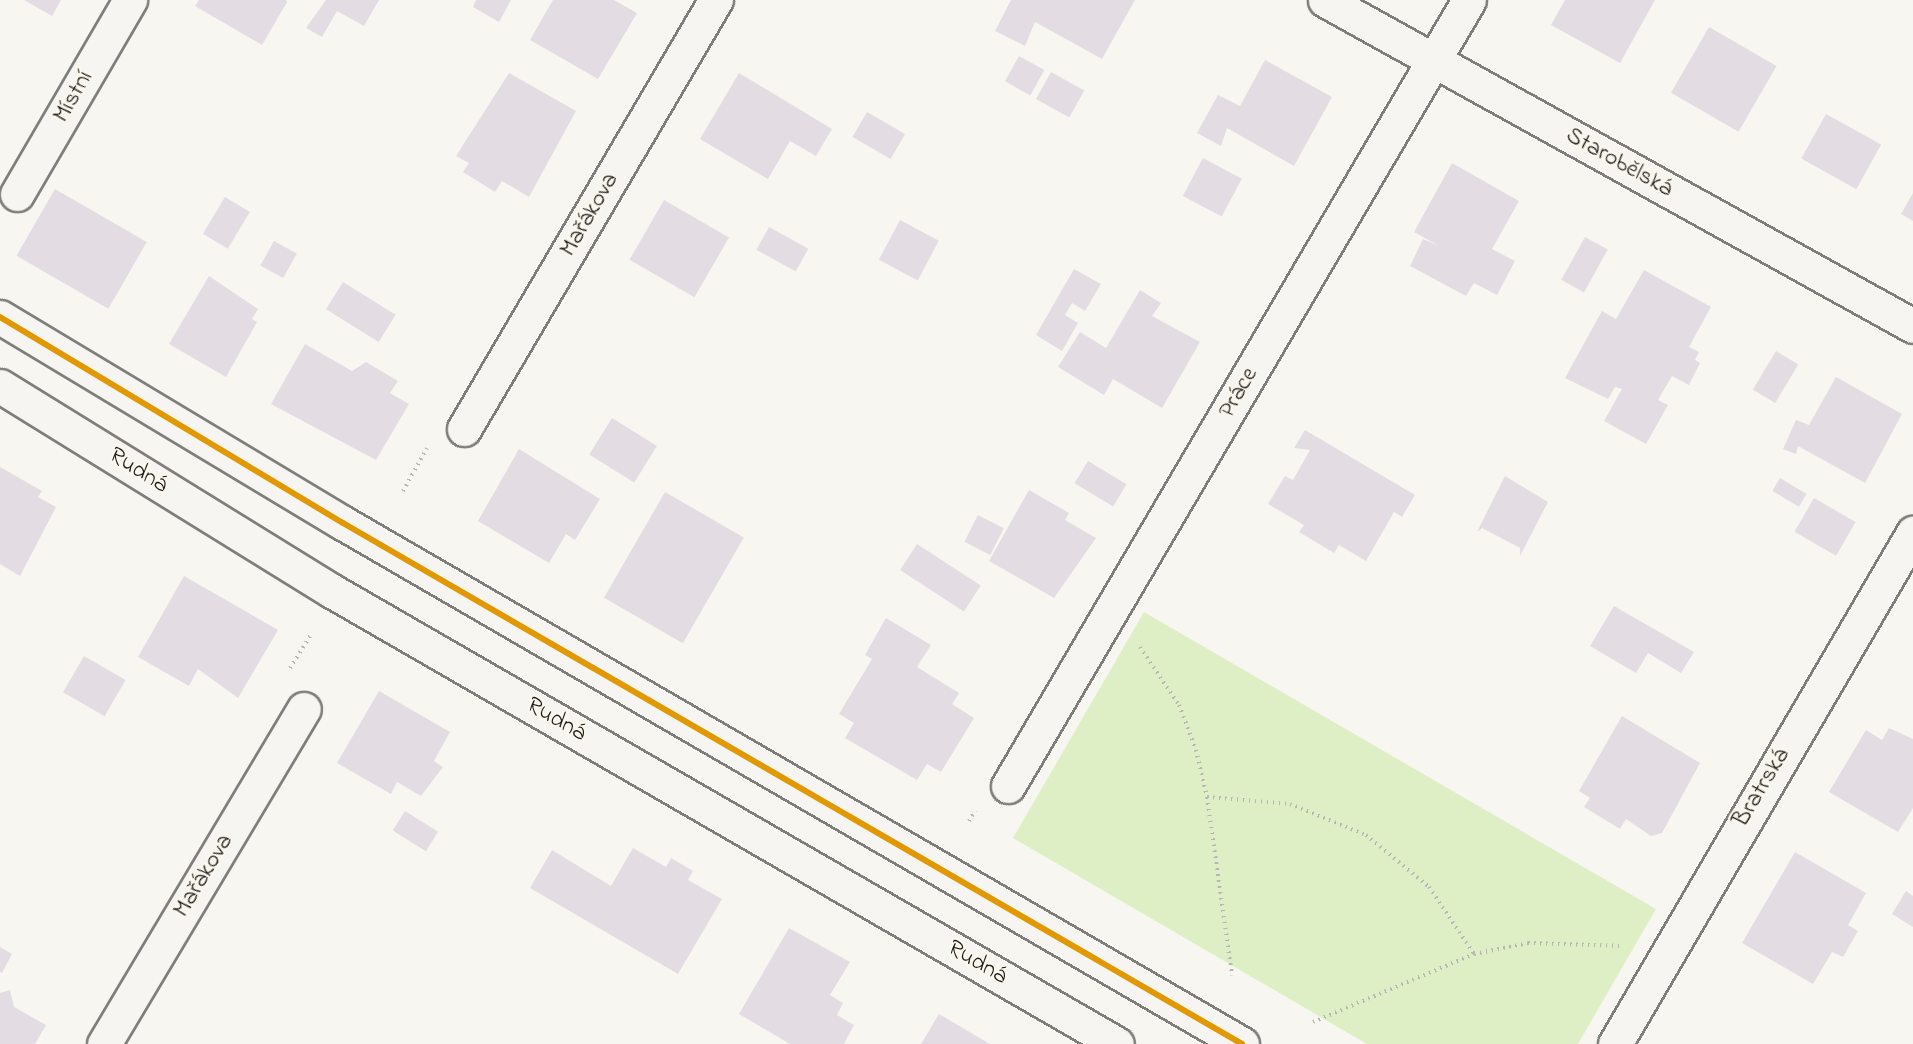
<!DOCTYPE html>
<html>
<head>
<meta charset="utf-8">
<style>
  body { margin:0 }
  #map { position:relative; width:1913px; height:1044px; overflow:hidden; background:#f8f6f0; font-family:"Indie Flower",sans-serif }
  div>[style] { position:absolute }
  .green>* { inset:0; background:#dfefc5 }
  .building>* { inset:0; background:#e3dde3; transform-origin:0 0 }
  .path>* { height:4px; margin-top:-2px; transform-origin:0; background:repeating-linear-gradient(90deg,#b7b6b4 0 1.5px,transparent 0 6px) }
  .roads { filter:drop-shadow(2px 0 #7f7e7b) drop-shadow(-2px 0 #7f7e7b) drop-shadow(0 2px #7f7e7b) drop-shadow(0 -2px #7f7e7b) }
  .street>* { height:33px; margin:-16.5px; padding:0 16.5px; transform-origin:16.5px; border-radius:16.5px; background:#f6f5f1 }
  .highway>* { height:33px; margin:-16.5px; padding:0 16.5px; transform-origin:16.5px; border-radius:16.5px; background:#f6f5f1 }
  .bus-1>* { height:6px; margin:-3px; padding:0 3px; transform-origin:3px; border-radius:3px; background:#e19803 }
  span { translate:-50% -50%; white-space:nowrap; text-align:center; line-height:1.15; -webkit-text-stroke:4.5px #fbf7ec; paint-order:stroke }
  .street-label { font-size:24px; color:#1c1c1c }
</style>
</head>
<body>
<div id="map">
  <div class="green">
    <i style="clip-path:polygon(1144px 612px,1656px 909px,1578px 1044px,1367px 1044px,1013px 838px)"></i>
  </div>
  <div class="building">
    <i style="clip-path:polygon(24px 0,61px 0,52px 16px)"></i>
    <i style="clip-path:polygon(199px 0,286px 0,287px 2px,262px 45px,195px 6px)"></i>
    <i style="clip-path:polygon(326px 0,379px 0,364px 26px,337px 11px,322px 37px,306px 28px)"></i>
    <i style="clip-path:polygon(476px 0,511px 0,499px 22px,473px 7px)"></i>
    <i style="clip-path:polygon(553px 0,614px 0,637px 13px,598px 79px,530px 40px)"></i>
    <i style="clip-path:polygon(1011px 0,1135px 0,1102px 59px,1035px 22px,1025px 46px,995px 31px)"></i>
    <i style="clip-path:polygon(1565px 0,1655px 0,1620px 63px,1551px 25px)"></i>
    <i style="left:1709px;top:27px;width:78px;height:76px;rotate:30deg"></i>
    <i style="left:1019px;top:56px;width:29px;height:29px;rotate:29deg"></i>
    <i style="clip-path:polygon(1265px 60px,1332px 97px,1294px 166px,1227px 128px,1221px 146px,1197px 133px,1218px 95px,1240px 106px)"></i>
    <i style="left:1051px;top:72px;width:38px;height:31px;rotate:29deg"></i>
    <i style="clip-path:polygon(509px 73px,576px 111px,529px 197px,502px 181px,495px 192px,463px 172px,469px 163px,456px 156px)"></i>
    <i style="clip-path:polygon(739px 73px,832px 129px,816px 156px,790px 141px,768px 179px,700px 139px)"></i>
    <i style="left:867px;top:112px;width:44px;height:29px;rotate:30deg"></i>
    <i style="left:1826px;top:114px;width:63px;height:51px;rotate:29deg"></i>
    <i style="left:1203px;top:158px;width:44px;height:43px;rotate:28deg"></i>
    <i style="clip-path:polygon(1452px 163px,1519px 201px,1492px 249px,1515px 261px,1497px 295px,1474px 283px,1466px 296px,1410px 266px,1423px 239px,1439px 246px,1414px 232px)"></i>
    <i style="left:55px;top:189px;width:106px;height:77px;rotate:30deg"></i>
    <i style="clip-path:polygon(1913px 193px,1913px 221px,1901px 214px)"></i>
    <i style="left:225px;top:197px;width:29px;height:43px;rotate:31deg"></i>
    <i style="left:664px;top:200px;width:75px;height:69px;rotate:30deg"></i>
    <i style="left:900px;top:220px;width:44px;height:45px;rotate:28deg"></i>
    <i style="left:769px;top:227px;width:45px;height:26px;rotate:29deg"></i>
    <i style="left:1585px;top:237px;width:26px;height:49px;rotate:29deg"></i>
    <i style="left:274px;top:241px;width:26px;height:28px;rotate:29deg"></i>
    <i style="clip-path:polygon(1074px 269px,1101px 284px,1085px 311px,1072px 303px,1065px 315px,1078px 323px,1062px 351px,1036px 335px)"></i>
    <i style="clip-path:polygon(1644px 270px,1711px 307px,1689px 347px,1699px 352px,1695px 360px,1700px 363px,1689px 385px,1672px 376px,1658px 400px,1668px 405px,1646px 444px,1604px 421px,1622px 389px,1615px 387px,1608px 399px,1565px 378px,1602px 311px,1616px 319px)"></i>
    <i style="clip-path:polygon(209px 276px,258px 309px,252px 319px,257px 322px,226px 377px,169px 344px)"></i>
    <i style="left:343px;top:282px;width:62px;height:32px;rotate:32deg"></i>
    <i style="clip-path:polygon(1140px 290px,1161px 303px,1152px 316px,1200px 342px,1162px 408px,1113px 379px,1104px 395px,1058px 367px,1080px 332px,1106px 348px)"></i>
    <i style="clip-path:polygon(305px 344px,352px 371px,366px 362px,398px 381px,390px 393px,409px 404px,376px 460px,271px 404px)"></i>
    <i style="left:1776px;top:351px;width:26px;height:45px;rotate:31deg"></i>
    <i style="clip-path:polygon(1836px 377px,1902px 414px,1865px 483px,1798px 446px,1796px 454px,1783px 449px,1796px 420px,1809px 425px)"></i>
    <i style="left:612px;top:418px;width:53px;height:43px;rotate:32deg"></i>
    <i style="clip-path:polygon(1305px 430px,1415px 495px,1402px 517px,1394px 512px,1366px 561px,1339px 545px,1334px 553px,1299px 532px,1304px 525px,1268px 504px,1285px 476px,1293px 480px,1310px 450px,1294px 448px)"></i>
    <i style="clip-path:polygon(519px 449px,600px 499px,575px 540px,566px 534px,549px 563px,478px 521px)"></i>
    <i style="left:1088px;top:461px;width:45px;height:26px;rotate:31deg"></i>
    <i style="clip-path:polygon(0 467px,42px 491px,38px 497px,56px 507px,20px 576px,0 564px)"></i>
    <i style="clip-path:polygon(1505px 476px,1548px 502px,1520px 556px,1520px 548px,1482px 528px,1477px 532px)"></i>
    <i style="left:1780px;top:478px;width:31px;height:15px;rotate:31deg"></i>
    <i style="clip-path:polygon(1029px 490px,1069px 513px,1065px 520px,1096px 538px,1054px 598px,989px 561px)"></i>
    <i style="left:665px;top:492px;width:91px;height:122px;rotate:30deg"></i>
    <i style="left:1814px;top:498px;width:48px;height:39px;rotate:30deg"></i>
    <i style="left:978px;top:515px;width:29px;height:30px;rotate:27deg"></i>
    <i style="left:917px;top:544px;width:76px;height:31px;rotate:33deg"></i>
    <i style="clip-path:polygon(184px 576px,278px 630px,238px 698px,198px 669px,189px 686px,138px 657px)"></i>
    <i style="clip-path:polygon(1614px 606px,1694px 652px,1681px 673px,1648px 653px,1636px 673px,1590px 646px)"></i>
    <i style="clip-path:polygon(886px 618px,931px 645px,917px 667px,959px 693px,952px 704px,974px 718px,941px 772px,927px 764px,917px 780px,845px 738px,854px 723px,839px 714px,872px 659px,865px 655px)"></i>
    <i style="left:84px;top:656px;width:48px;height:42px;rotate:30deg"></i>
    <i style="clip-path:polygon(379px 691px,450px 732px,434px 761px,443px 767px,421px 796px,397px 782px,391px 794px,337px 763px)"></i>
    <i style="clip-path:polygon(1622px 716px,1700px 763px,1662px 833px,1651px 836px,1626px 819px,1620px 829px,1584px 807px,1590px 798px,1579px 791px)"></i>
    <i style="clip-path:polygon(1889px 728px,1913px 739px,1913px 808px,1898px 832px,1829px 792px,1866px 730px,1882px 740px)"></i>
    <i style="left:405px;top:811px;width:39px;height:23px;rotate:32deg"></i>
    <i style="clip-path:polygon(633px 848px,666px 867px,671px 858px,693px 871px,688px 880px,722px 899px,678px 974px,530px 888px,552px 850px,611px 886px)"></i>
    <i style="clip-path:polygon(1795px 852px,1866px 893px,1848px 925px,1858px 931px,1843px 957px,1832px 952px,1813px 984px,1742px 943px)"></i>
    <i style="clip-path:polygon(1906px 891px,1913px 896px,1913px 927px,1892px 914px)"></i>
    <i style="clip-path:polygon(789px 928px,850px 962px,830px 995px,843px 1003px,837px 1015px,854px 1025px,844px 1044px,790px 1044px,739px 1014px)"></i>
    <i style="clip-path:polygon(0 947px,12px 954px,2px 973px,0 972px)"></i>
    <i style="clip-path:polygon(10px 990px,14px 1007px,46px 1025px,35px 1044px,0 1044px,0 993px)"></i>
    <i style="clip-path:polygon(939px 1014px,990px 1044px,921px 1044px)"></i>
  </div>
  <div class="path">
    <i style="left:403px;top:491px;width:49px;rotate:-60.8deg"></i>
    <i style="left:1140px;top:647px;width:70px;rotate:56.1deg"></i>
    <i style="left:1179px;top:705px;width:48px;rotate:69.3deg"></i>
    <i style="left:1196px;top:750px;width:48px;rotate:76.8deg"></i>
    <i style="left:1207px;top:797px;width:180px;rotate:82deg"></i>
    <i style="left:290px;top:668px;width:40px;rotate:-58deg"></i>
    <i style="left:1207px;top:797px;width:83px;rotate:4.8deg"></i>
    <i style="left:1290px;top:804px;width:82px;rotate:22.2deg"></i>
    <i style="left:1366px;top:835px;width:82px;rotate:39.5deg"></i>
    <i style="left:1429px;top:887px;width:81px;rotate:56.1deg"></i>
    <i style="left:969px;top:821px;width:12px;rotate:-59deg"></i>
    <i style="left:1313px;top:1022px;width:175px;rotate:-22.9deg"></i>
    <i style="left:1474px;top:954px;width:55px;rotate:-11.5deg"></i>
    <i style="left:1528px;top:943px;width:93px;rotate:1.8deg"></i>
  </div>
  <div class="roads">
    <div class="street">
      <i style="left:1325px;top:0;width:672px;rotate:29deg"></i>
      <i style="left:17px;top:194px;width:225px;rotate:-59.8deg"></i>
      <i style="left:464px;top:429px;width:498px;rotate:-59.6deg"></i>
      <i style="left:1008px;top:786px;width:911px;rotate:-59.61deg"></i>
      <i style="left:104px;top:1044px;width:390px;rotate:-59.2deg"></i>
      <i style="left:1615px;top:1044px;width:592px;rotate:-59.75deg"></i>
    </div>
    <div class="highway">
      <i style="left:0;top:317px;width:400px;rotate:31deg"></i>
      <i style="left:343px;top:523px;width:1039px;rotate:30.09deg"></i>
      <i style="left:0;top:386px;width:390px;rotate:31.7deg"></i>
      <i style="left:332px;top:591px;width:906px;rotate:29.99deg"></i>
    </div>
  </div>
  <div class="bus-1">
    <i style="left:0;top:317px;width:400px;rotate:31deg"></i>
    <i style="left:343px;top:523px;width:1039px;rotate:30.09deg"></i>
  </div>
  <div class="street-label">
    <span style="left:74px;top:97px;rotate:-60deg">Místní</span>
    <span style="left:1619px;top:163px;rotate:29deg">Starobělská</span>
    <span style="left:590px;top:215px;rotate:-60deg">Mařákova</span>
    <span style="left:1239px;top:393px;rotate:-60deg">Práce</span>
    <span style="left:138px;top:471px;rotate:32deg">Rudná</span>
    <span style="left:556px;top:720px;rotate:30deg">Rudná</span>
    <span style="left:1762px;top:788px;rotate:-59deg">Bratrská</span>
    <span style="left:204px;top:876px;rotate:-59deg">Mařákova</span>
    <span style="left:977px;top:963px;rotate:30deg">Rudná</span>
  </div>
</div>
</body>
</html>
